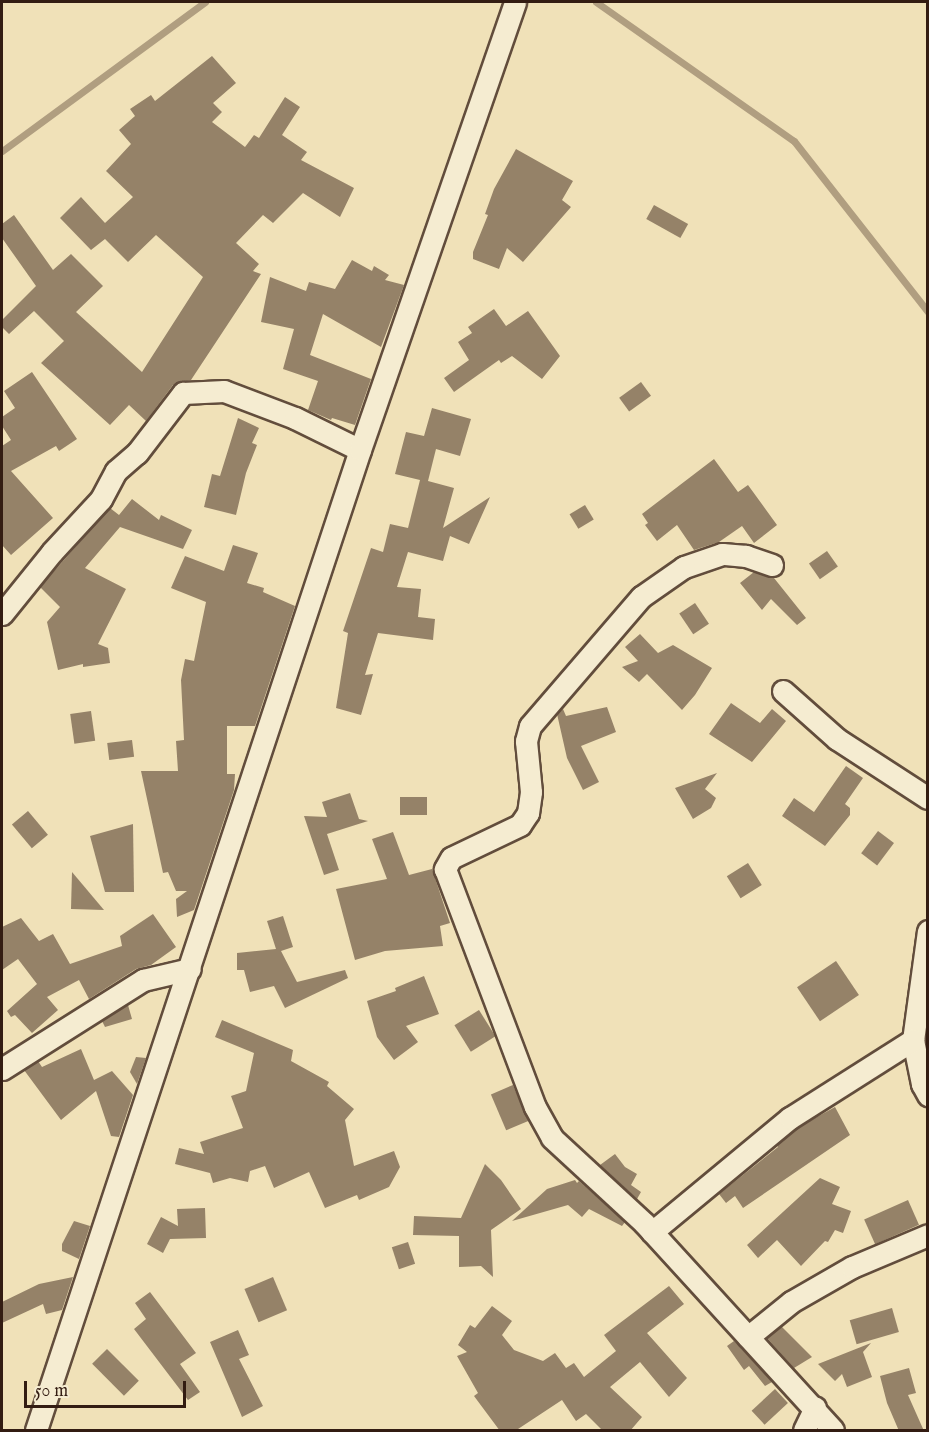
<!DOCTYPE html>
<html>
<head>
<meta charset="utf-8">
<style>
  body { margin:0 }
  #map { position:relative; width:929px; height:1432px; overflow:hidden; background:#f0e1b8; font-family:"IM FELL English",serif }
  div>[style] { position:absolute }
  .stream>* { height:7px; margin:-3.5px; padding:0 3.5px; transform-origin:3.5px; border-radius:3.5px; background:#b09e80 }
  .building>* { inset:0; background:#958268; transform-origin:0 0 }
  .roads { filter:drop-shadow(2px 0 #624d3c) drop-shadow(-2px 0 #624d3c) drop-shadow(0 2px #624d3c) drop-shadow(0 -2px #624d3c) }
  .minor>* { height:21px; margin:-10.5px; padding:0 10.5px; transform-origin:10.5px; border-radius:10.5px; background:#f5ecd1 }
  span { translate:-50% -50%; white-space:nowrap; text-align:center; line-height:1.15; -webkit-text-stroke:5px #f5ecd1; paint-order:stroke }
  .frame { position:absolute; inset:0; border:3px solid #331c12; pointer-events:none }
  .scale { position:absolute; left:24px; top:1381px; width:162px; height:27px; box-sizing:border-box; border:3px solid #331c12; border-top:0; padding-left:8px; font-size:18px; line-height:21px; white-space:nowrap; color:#331c12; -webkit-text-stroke:4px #f5ecd1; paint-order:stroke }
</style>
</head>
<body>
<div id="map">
  <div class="stream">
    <i style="left:596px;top:2px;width:242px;rotate:35.1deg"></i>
    <i style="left:794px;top:141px;width:217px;rotate:51.9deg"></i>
    <i style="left:2px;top:151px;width:252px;rotate:-36.3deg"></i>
  </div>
  <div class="building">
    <i style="clip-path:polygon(212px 56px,236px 83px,213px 103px,222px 112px,212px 122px,245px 147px,254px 135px,259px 138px,285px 97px,300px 107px,282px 135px,307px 152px,301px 160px,354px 188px,340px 217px,303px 193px,273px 223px,263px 215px,236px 243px,259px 264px,253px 271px,261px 274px,191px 380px,173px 385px,146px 421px,129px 405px,110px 425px,41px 363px,64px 341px,34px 311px,9px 334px,2px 327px,2px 320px,36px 286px,2px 238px,2px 224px,14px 215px,53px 270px,71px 254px,103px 286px,76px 312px,142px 372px,203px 277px,156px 235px,128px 262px,105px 239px,91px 250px,60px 218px,81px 197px,105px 223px,133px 197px,106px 171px,131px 144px,119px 130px,135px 116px,130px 109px,151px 95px,155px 101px)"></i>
    <i style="clip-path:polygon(516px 149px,573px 181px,562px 200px,571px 207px,523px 262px,507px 248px,499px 269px,473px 259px,473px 252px,488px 215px,485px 214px,494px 189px)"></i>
    <i style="left:654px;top:205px;width:39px;height:16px;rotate:29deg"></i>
    <i style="clip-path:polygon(352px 260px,372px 271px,374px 266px,389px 275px,385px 280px,404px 285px,381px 347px,323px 314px,310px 355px,371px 379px,355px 425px,332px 418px,331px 420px,308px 410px,318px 381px,283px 369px,294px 329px,261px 322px,270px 277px,306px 291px,309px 282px,335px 289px)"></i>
    <i style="clip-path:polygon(494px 309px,506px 326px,528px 311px,560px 356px,542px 379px,512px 356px,501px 363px,499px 360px,454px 392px,444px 378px,469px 360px,458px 342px,472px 333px,468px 327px)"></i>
    <i style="clip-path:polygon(32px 372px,77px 439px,59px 451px,56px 446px,11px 471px,53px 518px,11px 555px,2px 545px,2px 446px,11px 440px,2px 426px,2px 417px,15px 408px,4px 391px)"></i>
    <i style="left:641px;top:382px;width:17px;height:27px;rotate:54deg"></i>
    <i style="clip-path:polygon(432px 408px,471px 419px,460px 456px,436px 449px,428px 481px,454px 488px,443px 528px,490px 497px,469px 544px,450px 536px,443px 561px,408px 552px,397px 587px,421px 589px,418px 617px,435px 619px,433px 640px,378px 633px,365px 675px,373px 674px,361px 715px,336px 708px,348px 633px,343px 631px,371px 548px,383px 552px,390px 524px,408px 528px,420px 480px,395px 474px,406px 432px,424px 436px)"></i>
    <i style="clip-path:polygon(238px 418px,259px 428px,252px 443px,257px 445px,246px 473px,236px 515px,204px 507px,212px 474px,220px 476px)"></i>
    <i style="clip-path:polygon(714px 459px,738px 492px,748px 485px,777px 525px,754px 543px,742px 526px,719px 542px,694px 550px,677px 525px,657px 541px,645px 525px,648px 523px,642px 514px)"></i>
    <i style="clip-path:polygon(132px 499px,159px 520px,161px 515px,192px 530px,183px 549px,120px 527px,85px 568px,126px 589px,98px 644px,108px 648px,110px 663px,83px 667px,83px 664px,58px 670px,47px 622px,60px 607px,40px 587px,110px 508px,119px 515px)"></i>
    <i style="left:585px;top:505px;width:17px;height:18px;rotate:59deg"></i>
    <i style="clip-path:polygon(233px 545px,258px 553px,247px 583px,264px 588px,263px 592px,295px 606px,255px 726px,227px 726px,227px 774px,235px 774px,234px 790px,194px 910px,177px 917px,176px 899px,187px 891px,176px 891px,168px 872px,163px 873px,141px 771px,178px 771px,176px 741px,184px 740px,181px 680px,185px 659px,194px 661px,206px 602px,171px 588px,185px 556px,224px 571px)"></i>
    <i style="left:827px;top:551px;width:19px;height:22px;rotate:55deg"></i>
    <i style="clip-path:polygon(754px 572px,774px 578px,806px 618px,797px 625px,771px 599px,762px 610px,740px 583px)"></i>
    <i style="left:695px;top:603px;width:25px;height:19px;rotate:56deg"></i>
    <i style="clip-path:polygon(640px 634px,658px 653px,673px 645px,712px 668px,695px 695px,682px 710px,647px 674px,639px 682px,622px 667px,638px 661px,625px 647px)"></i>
    <i style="clip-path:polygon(731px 703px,760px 723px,772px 709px,786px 721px,752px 762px,709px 734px)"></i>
    <i style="clip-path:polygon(607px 707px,616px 732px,581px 746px,599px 782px,583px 790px,567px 758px,557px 714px,563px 709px,566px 716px)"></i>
    <i style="left:91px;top:711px;width:30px;height:21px;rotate:82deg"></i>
    <i style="left:132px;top:740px;width:17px;height:25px;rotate:83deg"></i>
    <i style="clip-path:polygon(846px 766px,863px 778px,845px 804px,850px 808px,850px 815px,825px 846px,782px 816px,794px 798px,814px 812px)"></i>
    <i style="clip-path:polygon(717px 773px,705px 789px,716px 798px,711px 808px,693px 819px,675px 788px)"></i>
    <i style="clip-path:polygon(350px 793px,359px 819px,368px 821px,327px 834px,339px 870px,324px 875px,304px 816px,327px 817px,322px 802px)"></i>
    <i style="left:400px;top:797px;width:27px;height:18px"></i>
    <i style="left:28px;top:811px;width:31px;height:21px;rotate:50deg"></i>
    <i style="clip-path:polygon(133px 824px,134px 892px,105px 892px,90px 836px)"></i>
    <i style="left:878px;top:831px;width:20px;height:28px;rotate:37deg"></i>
    <i style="clip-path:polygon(393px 832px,409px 875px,432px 869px,450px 923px,440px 926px,443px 946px,385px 951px,355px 960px,336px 889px,387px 879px,372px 839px)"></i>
    <i style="left:748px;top:863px;width:26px;height:25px;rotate:58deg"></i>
    <i style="clip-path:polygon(72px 872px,104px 910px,71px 909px)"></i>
    <i style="clip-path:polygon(153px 914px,176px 947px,151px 965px,136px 969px,89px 999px,79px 980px,47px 997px,58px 1010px,32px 1033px,15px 1015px,11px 1017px,7px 1011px,37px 984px,18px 959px,2px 970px,2px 927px,21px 918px,39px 941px,53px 934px,70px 964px,122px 946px,120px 936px)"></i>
    <i style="clip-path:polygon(283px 916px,293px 947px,281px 951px,297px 982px,345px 970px,348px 978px,285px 1008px,274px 986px,250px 992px,244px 970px,237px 970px,237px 953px,276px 949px,267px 921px)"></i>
    <i style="left:836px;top:961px;width:41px;height:47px;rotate:56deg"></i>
    <i style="clip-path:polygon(424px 976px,439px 1014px,406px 1026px,418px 1042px,394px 1060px,377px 1037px,367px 1001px,396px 991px,395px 988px)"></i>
    <i style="clip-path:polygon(128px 1005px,132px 1019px,105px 1027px,102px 1021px)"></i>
    <i style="left:479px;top:1010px;width:31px;height:29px;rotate:58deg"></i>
    <i style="clip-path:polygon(222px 1020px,293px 1050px,291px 1061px,329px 1082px,327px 1086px,354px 1109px,345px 1120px,354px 1166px,394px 1151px,400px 1167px,389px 1187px,359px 1200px,357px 1195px,325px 1208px,309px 1172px,274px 1188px,265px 1166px,250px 1171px,248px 1182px,230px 1178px,213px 1183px,210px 1173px,175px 1164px,179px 1148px,204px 1154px,200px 1142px,243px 1128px,231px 1096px,246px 1091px,254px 1053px,215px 1037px)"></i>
    <i style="clip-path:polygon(81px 1049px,94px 1080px,112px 1071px,133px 1095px,119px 1137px,111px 1136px,96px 1091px,61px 1120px,24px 1070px,38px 1061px,42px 1067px)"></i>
    <i style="clip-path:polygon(136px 1057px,146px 1058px,137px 1084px,130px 1072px)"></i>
    <i style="left:513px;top:1085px;width:39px;height:24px;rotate:67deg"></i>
    <i style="clip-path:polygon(835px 1107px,850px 1135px,743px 1208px,735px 1196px,726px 1203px,719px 1194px,778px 1147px,777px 1145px,799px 1127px)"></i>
    <i style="clip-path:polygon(615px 1154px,625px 1167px,637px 1174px,631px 1185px,641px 1192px,637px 1199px,600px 1165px)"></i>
    <i style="clip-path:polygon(485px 1164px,501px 1180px,521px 1209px,491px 1230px,493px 1277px,481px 1266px,459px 1267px,459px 1236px,413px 1235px,414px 1216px,461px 1218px)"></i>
    <i style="clip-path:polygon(820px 1178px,840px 1187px,832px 1204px,851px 1211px,843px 1233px,835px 1230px,828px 1242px,825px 1241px,801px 1266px,777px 1240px,758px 1258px,747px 1245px)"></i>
    <i style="clip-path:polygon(575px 1180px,577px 1183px,579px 1181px,625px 1222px,622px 1226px,589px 1209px,582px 1217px,568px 1205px,512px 1221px,547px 1189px)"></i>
    <i style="left:908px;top:1200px;width:27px;height:48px;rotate:66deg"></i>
    <i style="clip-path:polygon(205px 1208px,206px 1238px,170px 1239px,163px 1253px,147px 1244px,161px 1217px,178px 1226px,177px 1209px)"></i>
    <i style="clip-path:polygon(74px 1221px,90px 1226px,79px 1259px,62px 1251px,62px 1244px)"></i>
    <i style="left:408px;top:1242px;width:23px;height:17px;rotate:72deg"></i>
    <i style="clip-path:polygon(73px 1277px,62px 1310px,46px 1314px,43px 1304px,2px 1323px,2px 1302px,39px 1284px)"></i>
    <i style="left:273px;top:1277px;width:36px;height:31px;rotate:67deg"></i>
    <i style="clip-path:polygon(669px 1286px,684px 1304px,647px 1333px,687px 1378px,669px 1397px,640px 1362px,610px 1387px,642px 1417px,630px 1431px,603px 1431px,586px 1414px,576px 1421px,562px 1400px,515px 1431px,500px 1431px,474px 1396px,478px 1393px,457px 1356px,467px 1352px,458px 1345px,470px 1325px,475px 1328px,492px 1306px,512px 1321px,502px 1335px,514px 1350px,543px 1361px,555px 1353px,566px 1368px,574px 1363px,584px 1377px,616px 1351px,604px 1335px)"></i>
    <i style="clip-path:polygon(150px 1292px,196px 1353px,180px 1364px,200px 1392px,188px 1400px,134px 1329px,146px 1319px,135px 1303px)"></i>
    <i style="left:892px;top:1308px;width:25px;height:44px;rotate:74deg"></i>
    <i style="clip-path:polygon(781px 1326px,812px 1357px,794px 1368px,767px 1338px)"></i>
    <i style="clip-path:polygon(238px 1330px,249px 1355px,239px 1359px,263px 1406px,242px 1417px,210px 1342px)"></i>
    <i style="clip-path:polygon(734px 1341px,738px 1345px,772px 1382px,765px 1386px,749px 1366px,744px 1370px,727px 1346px)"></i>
    <i style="clip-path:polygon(871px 1343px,863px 1352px,872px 1377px,847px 1387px,842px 1374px,835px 1381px,818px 1364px)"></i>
    <i style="left:107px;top:1349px;width:45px;height:21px;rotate:45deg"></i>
    <i style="clip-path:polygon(909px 1368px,916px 1393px,908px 1395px,924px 1431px,899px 1431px,887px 1403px,880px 1376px)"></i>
    <i style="left:775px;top:1389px;width:19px;height:32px;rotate:47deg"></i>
  </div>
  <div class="roads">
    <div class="minor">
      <i style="left:772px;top:565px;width:28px;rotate:-161deg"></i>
      <i style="left:746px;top:556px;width:24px;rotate:-175deg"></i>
      <i style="left:722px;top:554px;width:40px;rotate:161.1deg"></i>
      <i style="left:684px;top:567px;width:52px;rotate:145.1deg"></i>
      <i style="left:641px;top:597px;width:170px;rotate:130.7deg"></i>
      <i style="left:530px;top:726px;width:16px;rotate:105deg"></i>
      <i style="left:526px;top:741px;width:51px;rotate:84.4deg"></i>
      <i style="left:531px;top:792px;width:21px;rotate:98deg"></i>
      <i style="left:528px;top:813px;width:14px;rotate:124deg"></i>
      <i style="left:520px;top:825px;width:76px;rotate:154.4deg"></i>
      <i style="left:451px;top:858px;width:13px;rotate:119deg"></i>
      <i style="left:445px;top:869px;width:254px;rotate:69.3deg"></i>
      <i style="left:535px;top:1107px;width:35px;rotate:61deg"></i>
      <i style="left:552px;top:1138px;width:125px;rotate:42.7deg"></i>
      <i style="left:644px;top:1223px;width:280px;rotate:47.6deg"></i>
      <i style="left:2px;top:614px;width:80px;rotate:-51.1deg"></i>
      <i style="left:52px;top:552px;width:72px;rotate:-47.2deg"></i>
      <i style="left:101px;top:499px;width:32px;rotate:-62deg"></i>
      <i style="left:116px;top:471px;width:28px;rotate:-41deg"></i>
      <i style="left:137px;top:453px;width:76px;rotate:-52.5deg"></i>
      <i style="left:183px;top:393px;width:41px;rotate:-2.8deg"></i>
      <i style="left:224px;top:391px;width:76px;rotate:20.8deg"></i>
      <i style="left:295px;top:418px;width:72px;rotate:26.2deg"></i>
      <i style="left:783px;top:691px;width:72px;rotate:41.6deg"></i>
      <i style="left:837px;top:739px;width:108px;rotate:33deg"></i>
      <i style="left:928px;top:931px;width:110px;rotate:97.8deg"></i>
      <i style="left:913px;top:1040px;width:45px;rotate:78.4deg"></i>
      <i style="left:922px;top:1084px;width:13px;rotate:61deg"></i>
      <i style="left:2px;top:1069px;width:167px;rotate:-32.3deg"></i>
      <i style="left:143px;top:980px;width:48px;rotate:-13.2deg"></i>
      <i style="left:652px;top:1232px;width:179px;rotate:-39.6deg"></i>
      <i style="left:790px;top:1118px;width:146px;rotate:-32.4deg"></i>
      <i style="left:748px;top:1337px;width:55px;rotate:-39.1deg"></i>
      <i style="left:791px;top:1302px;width:70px;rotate:-29.8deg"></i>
      <i style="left:852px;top:1267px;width:82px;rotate:-22.8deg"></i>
      <i style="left:36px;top:1430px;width:1032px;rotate:-71.71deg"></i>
      <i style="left:360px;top:450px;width:474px;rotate:-70.9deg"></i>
      <i style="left:804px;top:1430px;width:25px;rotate:-64deg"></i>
    </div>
  </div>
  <div class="frame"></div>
  <div class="scale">50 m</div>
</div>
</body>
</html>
